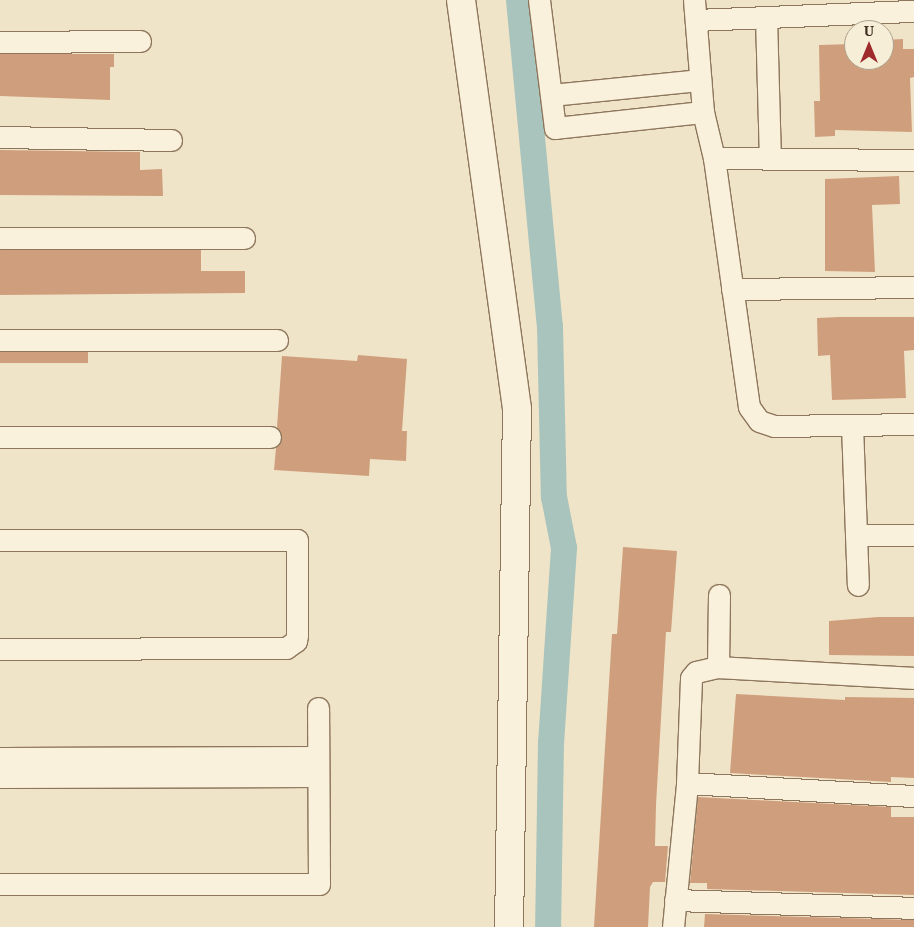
<!DOCTYPE html>
<html>
<head>
<meta charset="utf-8">
<style>
  body { margin:0 }
  #map { position:relative; width:914px; height:927px; overflow:hidden; background:#f0e4c8; font-family:"Noto Serif",serif }
  div>[style] { position:absolute }
  .canal>* { height:26px; margin:-13px; padding:0 13px; transform-origin:13px; border-radius:13px; background:#a9c4bc }
  .building>* { inset:0; background:#cf9f7d; transform-origin:0 0 }
  .roads { filter:drop-shadow(1px 0 #8d765c) drop-shadow(-1px 0 #8d765c) drop-shadow(0 1px #8d765c) drop-shadow(0 -1px #8d765c) }
  .minor>* { height:21px; margin:-10.5px; padding:0 10.5px; transform-origin:10.5px; border-radius:10.5px; background:#faf1dc }
  .tertiary>* { height:28px; margin:-14px; padding:0 14px; transform-origin:14px; border-radius:14px; background:#faf1dc }
  span { translate:-50% -50%; white-space:nowrap; text-align:center; line-height:1.15; -webkit-text-stroke:5px #f7eed8; paint-order:stroke }
  .north { position:absolute; left:844px; top:20px; width:50px; height:50px; box-sizing:border-box; background:#f7eed8; border:1px solid #ada18e; border-radius:50%; rotate:0deg; font-size:14px; font-weight:700; line-height:20px; text-align:center; color:#3d2e20 }
  .north::after { content:''; display:block; margin:auto; width:18px; height:22px; background:#9e2a2b; clip-path:polygon(50% 0,100% 100%,50% 72%,0 100%) }
</style>
</head>
<body>
<div id="map">
  <div class="canal">
    <i style="left:519px;top:0;width:328px;rotate:84.6deg"></i>
    <i style="left:550px;top:327px;width:170px;rotate:88.7deg"></i>
    <i style="left:554px;top:497px;width:52px;rotate:78.9deg"></i>
    <i style="left:564px;top:548px;width:194px;rotate:93.8deg"></i>
    <i style="left:551px;top:742px;width:185px;rotate:90.9deg"></i>
  </div>
  <div class="building">
    <i style="clip-path:polygon(903px 39px,903px 49px,914px 49px,914px 77px,910px 78px,912px 132px,835px 130px,835px 136px,815px 137px,814px 101px,820px 101px,819px 45px,854px 44px,854px 60px,884px 60px,884px 40px)"></i>
    <i style="clip-path:polygon(0 54px,114px 54px,114px 67px,110px 67px,110px 100px,0 96px)"></i>
    <i style="clip-path:polygon(0 150px,140px 152px,140px 170px,162px 169px,163px 196px,0 195px)"></i>
    <i style="clip-path:polygon(899px 176px,900px 204px,872px 205px,875px 272px,825px 271px,825px 179px)"></i>
    <i style="clip-path:polygon(0 250px,201px 250px,201px 271px,245px 271px,245px 293px,0 295px)"></i>
    <i style="clip-path:polygon(839px 317px,914px 317px,914px 350px,904px 351px,906px 398px,832px 400px,830px 355px,818px 356px,817px 318px)"></i>
    <i style="left:0;top:352px;width:88px;height:11px"></i>
    <i style="clip-path:polygon(358px 355px,407px 359px,402px 431px,407px 431px,406px 461px,370px 459px,369px 476px,274px 470px,276px 448px,282px 437px,277px 427px,282px 356px,357px 361px)"></i>
    <i style="clip-path:polygon(623px 547px,677px 551px,671px 632px,666px 632px,656px 805px,655px 846px,668px 846px,665px 882px,653px 882px,650px 887px,648px 927px,594px 927px,612px 634px,617px 634px)"></i>
    <i style="clip-path:polygon(878px 617px,914px 617px,914px 656px,829px 655px,829px 621px)"></i>
    <i style="clip-path:polygon(736px 694px,845px 700px,845px 697px,914px 698px,914px 778px,891px 777px,891px 782px,730px 773px)"></i>
    <i style="clip-path:polygon(698px 797px,891px 807px,891px 817px,914px 817px,914px 895px,707px 889px,707px 883px,690px 883px)"></i>
    <i style="clip-path:polygon(705px 914px,914px 920px,914px 927px,704px 927px)"></i>
  </div>
  <div class="roads">
    <div class="minor">
      <i style="left:539px;top:0;width:129px;rotate:82.9deg"></i>
      <i style="left:555px;top:128px;width:149px;rotate:-6.2deg"></i>
      <i style="left:694px;top:0;width:112px;rotate:85.4deg"></i>
      <i style="left:703px;top:112px;width:47px;rotate:76.6deg"></i>
      <i style="left:714px;top:158px;width:251px;rotate:82deg"></i>
      <i style="left:749px;top:407px;width:17px;rotate:54deg"></i>
      <i style="left:759px;top:421px;width:16px;rotate:18deg"></i>
      <i style="left:774px;top:426px;width:140px;rotate:-0.8deg"></i>
      <i style="left:766px;top:17px;width:141px;rotate:88.4deg"></i>
      <i style="left:696px;top:20px;width:218px;rotate:-2.4deg"></i>
      <i style="left:0;top:42px;width:140px;rotate:-0.4deg"></i>
      <i style="left:552px;top:95px;width:149px;rotate:-5.8deg"></i>
      <i style="left:0;top:137px;width:171px;rotate:1deg"></i>
      <i style="left:714px;top:158px;width:200px;rotate:0.6deg"></i>
      <i style="left:0;top:238px;width:244px"></i>
      <i style="left:732px;top:289px;width:182px;rotate:-0.6deg"></i>
      <i style="left:0;top:340px;width:277px"></i>
      <i style="left:852px;top:425px;width:160px;rotate:87.9deg"></i>
      <i style="left:0;top:437px;width:270px"></i>
      <i style="left:856px;top:535px;width:58px"></i>
      <i style="left:0;top:540px;width:297px"></i>
      <i style="left:297px;top:540px;width:95px;rotate:90deg"></i>
      <i style="left:297px;top:635px;width:6px;rotate:99deg"></i>
      <i style="left:296px;top:641px;width:12px;rotate:145deg"></i>
      <i style="left:286px;top:648px;width:286px;rotate:179.8deg"></i>
      <i style="left:718px;top:667px;width:72px;rotate:-89.2deg"></i>
      <i style="left:0;top:758px;width:318px;rotate:-0.2deg"></i>
      <i style="left:0;top:777px;width:318px;rotate:-0.2deg"></i>
      <i style="left:687px;top:783px;width:227px;rotate:3.3deg"></i>
      <i style="left:0;top:884px;width:319px"></i>
      <i style="left:319px;top:884px;width:176px;rotate:-90.3deg"></i>
      <i style="left:675px;top:900px;width:239px;rotate:1.9deg"></i>
      <i style="left:673px;top:927px;width:145px;rotate:-84.4deg"></i>
      <i style="left:687px;top:783px;width:105px;rotate:-87.8deg"></i>
      <i style="left:691px;top:678px;width:8px;rotate:-50deg"></i>
      <i style="left:696px;top:672px;width:23px;rotate:-13deg"></i>
      <i style="left:718px;top:667px;width:196px;rotate:3.2deg"></i>
    </div>
    <div class="tertiary">
      <i style="left:461px;top:0;width:413px;rotate:82.2deg"></i>
      <i style="left:517px;top:409px;width:518px;rotate:90.88deg"></i>
    </div>
  </div>
  <div class="north">U</div>
</div>
</body>
</html>
